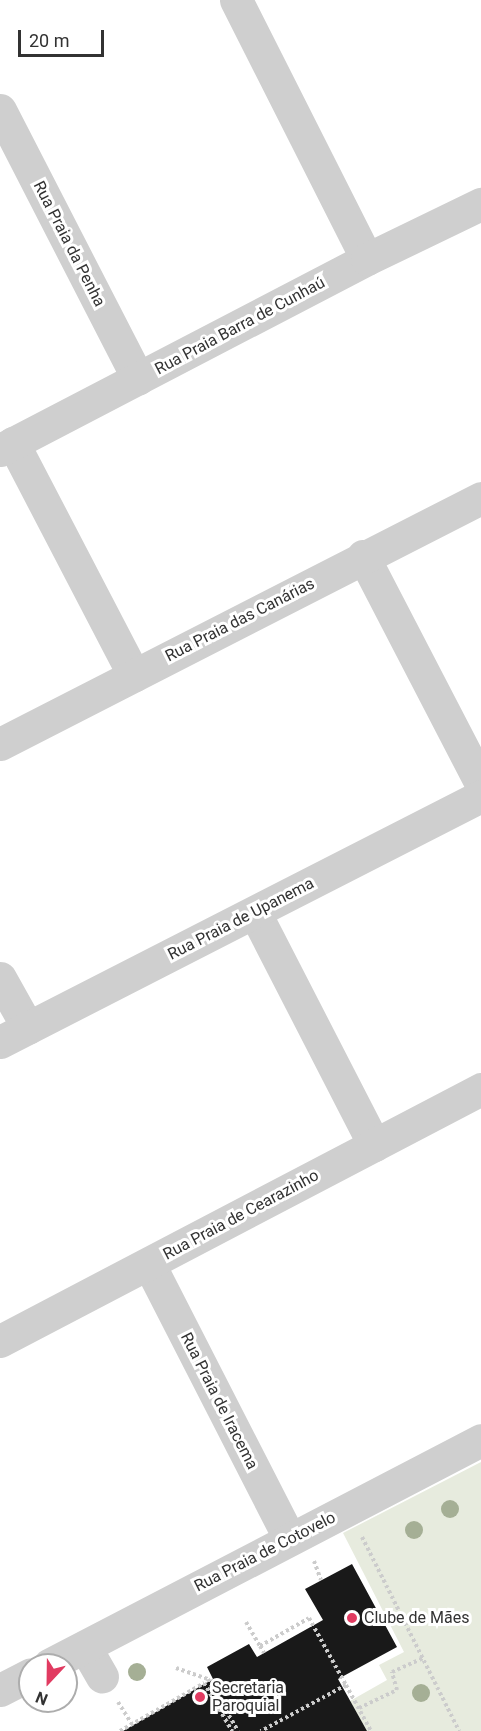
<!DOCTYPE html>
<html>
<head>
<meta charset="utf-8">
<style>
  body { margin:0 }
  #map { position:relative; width:481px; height:1731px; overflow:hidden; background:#fff; font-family:Roboto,sans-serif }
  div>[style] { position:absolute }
  .green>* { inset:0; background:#e7ebde }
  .building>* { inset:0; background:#191919 }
  .path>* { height:4px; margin-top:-2px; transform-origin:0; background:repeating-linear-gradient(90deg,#ccc 0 3px,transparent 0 6px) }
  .minor>* { height:33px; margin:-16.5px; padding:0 16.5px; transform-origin:16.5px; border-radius:16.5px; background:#cfcfcf }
  .trees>* { width:18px; height:18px; margin:-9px; border-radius:50%; background:#a5af95 }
  .dots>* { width:16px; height:16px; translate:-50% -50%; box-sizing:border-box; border:3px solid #fff; border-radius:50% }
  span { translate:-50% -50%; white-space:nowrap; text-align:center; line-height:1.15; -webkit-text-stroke:6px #fff; paint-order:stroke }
  .street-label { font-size:16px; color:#323232 }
  .poi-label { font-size:16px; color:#323232 }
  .left { translate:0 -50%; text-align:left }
  .north { position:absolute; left:18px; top:1653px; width:60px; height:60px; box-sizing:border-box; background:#fff; border:2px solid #adadad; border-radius:50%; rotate:202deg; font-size:16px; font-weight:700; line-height:24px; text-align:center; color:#323232 }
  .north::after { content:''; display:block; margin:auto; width:21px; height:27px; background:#e13b61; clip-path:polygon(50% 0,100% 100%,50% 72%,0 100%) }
  .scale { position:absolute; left:18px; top:30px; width:86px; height:27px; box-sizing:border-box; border:3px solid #323232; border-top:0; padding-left:8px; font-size:18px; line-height:21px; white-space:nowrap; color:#323232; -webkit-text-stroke:4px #fff; paint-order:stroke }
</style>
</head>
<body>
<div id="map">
  <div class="green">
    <i style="clip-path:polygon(481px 1462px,481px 1731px,367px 1731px,350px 1701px,387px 1680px,379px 1665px,404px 1652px,343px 1533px)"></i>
  </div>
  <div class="building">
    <i style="clip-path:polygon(352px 1564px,397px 1647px,338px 1679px,367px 1731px,123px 1731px,213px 1679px,207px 1667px,249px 1644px,257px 1657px,323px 1620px,305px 1589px)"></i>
  </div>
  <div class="path">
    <i style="left:362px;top:1537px;width:217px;rotate:63.4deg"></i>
    <i style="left:314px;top:1561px;width:20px;rotate:70deg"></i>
    <i style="left:246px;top:1622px;width:28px;rotate:60deg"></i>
    <i style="left:260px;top:1646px;width:56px;rotate:-29.7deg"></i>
    <i style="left:309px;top:1618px;width:77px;rotate:61.1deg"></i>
    <i style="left:346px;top:1685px;width:97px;rotate:151.6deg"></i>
    <i style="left:260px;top:1646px;width:8px;rotate:60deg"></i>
    <i style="left:176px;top:1668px;width:34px;rotate:19deg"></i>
    <i style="left:208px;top:1679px;width:60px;rotate:60deg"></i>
    <i style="left:346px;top:1685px;width:52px;rotate:61.5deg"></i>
    <i style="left:118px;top:1702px;width:26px;rotate:58deg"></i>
    <i style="left:359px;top:1708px;width:42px;rotate:-25.3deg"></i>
    <i style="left:397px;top:1690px;width:19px;rotate:-106deg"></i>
    <i style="left:392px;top:1672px;width:34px;rotate:-24deg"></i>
    <i style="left:120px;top:1731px;width:97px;rotate:-29.7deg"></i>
    <i style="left:204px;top:1683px;width:56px;rotate:59.7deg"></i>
  </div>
  <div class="minor">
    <i style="left:236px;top:0;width:290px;rotate:63.2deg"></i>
    <i style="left:0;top:110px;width:302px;rotate:62.8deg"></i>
    <i style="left:13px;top:443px;width:262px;rotate:62.5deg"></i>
    <i style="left:0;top:450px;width:414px;rotate:-27.5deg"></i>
    <i style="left:367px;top:259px;width:127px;rotate:-25.8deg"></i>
    <i style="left:363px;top:556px;width:257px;rotate:62.6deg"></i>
    <i style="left:0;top:744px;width:540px;rotate:-27.09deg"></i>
    <i style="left:255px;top:913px;width:261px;rotate:62.8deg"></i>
    <i style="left:0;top:978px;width:57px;rotate:60.8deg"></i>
    <i style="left:0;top:1042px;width:540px;rotate:-27.09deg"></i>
    <i style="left:149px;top:1264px;width:309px;rotate:62.9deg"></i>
    <i style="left:0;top:1341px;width:543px;rotate:-27.65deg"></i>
    <i style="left:85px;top:1647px;width:34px;rotate:60deg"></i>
    <i style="left:49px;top:1665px;width:487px;rotate:-27.5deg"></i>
    <i style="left:0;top:1690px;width:34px;rotate:-27deg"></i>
  </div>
  <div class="trees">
    <i style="left:450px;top:1509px"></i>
    <i style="left:414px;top:1530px"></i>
    <i style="left:137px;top:1672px"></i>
    <i style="left:421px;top:1693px"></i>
  </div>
  <div class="dots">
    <i style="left:352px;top:1618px;background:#e13b61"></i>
    <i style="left:200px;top:1697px;background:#e13b61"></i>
  </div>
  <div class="street-label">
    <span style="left:69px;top:244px;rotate:63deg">Rua Praia da Penha</span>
    <span style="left:240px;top:326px;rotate:-28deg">Rua Praia Barra de Cunhaú</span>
    <span style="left:240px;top:620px;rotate:-27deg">Rua Praia das Canárias</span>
    <span style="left:241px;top:919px;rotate:-27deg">Rua Praia de Upanema</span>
    <span style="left:241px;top:1215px;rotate:-28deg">Rua Praia de Cearazinho</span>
    <span style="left:219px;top:1401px;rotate:63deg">Rua Praia de Iracema</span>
    <span style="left:265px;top:1552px;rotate:-27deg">Rua Praia de Cotovelo</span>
  </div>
  <div class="poi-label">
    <span class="left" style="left:364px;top:1618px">Clube de Mães</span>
    <span class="left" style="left:212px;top:1697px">Secretaria<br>Paroquial</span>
  </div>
  <div class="north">N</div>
  <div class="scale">20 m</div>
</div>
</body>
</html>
